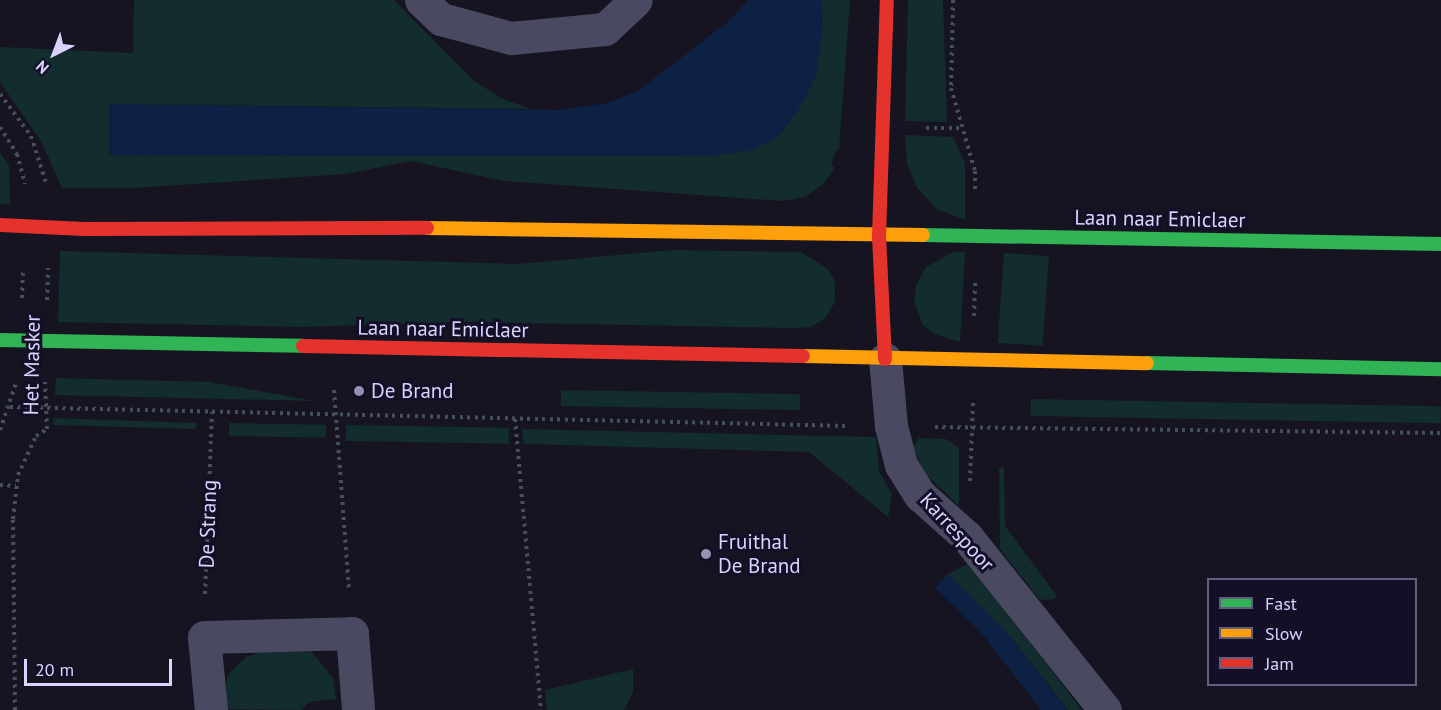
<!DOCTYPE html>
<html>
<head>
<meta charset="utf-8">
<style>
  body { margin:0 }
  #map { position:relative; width:1441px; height:710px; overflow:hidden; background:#161421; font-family:"PT Sans",sans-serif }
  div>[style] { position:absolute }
  .green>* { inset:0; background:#132c2d; transform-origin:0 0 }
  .water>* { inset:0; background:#0d2144 }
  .path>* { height:4px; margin-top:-2px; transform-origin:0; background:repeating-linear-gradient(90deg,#44505f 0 3px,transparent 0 7.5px) }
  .street>* { height:33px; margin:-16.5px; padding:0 16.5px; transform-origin:16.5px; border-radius:16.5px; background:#4a4962 }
  .fast>* { height:14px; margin:-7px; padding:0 7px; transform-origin:7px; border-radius:7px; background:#30b455 }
  .slow>* { height:14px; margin:-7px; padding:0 7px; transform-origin:7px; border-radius:7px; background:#ff9f0a }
  .jam>* { height:14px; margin:-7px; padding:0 7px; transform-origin:7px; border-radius:7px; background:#e5322d }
  .dots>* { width:16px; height:16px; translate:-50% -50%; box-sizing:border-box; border:3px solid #130f26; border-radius:50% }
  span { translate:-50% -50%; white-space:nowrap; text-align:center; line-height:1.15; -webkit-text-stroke:6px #130f26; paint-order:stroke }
  .street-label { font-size:21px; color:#d9d4ff }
  .poi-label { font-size:21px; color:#d9d4ff }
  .left { translate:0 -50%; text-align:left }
  .legend { position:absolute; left:1207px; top:578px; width:210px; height:108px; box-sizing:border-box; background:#130f26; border:2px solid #625e7d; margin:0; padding:8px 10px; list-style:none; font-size:18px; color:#d9d4ff }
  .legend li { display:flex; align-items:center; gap:12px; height:30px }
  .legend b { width:30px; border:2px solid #625e7d }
  .north { position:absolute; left:24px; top:24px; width:60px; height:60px; -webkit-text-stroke:4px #130f26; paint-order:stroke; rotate:222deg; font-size:16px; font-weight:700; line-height:24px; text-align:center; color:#d9d4ff }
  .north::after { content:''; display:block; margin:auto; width:21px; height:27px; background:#d9d4ff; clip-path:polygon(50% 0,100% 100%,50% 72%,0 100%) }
  .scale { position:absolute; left:24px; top:659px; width:148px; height:27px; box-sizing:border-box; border:3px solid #d9d4ff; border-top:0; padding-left:8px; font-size:18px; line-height:21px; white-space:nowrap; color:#d9d4ff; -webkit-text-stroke:4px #130f26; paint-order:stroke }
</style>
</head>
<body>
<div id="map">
  <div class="green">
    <i style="clip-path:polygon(134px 0,394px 0,474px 81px,503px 99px,532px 109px,109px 104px,109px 155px,706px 156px,822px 31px,821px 0,850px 0,839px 150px,836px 150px,831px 165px,835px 168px,823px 184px,805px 197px,782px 201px,503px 181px,411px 161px,346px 174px,133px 188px,62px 188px,42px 143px,0 82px,0 47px,133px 53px)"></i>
    <i style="clip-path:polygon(908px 0,943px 0,947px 122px,905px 121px)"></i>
    <i style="clip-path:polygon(905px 135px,953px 137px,965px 163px,965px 220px,937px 209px,917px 188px,907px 164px)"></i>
    <i style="clip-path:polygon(0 152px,9px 166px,10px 204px,0 204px)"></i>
    <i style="clip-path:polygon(673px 250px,801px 252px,828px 269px,835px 282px,835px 302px,825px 318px,811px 327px,796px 328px,469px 322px,300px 327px,58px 322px,60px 251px,518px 264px)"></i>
    <i style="clip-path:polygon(953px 252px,965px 252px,960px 342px,934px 334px,923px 325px,914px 302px,916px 285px,926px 267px)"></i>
    <i style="left:1004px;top:253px;width:45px;height:90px;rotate:4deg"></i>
    <i style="clip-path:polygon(56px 378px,209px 382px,315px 401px,55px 395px)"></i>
    <i style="left:561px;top:390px;width:239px;height:16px;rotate:1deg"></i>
    <i style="left:1031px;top:399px;width:410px;height:17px;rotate:1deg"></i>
    <i style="clip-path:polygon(53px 418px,197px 423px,196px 429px,54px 425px)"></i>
    <i style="left:229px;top:423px;width:97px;height:13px;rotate:1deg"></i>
    <i style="left:346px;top:425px;width:163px;height:16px;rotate:1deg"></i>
    <i style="clip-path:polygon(522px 429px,876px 437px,879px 471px,892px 494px,890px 508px,888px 517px,809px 452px,524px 444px)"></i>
    <i style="clip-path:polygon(919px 438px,946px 439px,959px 448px,959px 506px,924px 472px,913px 447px)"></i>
    <i style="clip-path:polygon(1004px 467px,1005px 526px,1057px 596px,1053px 599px,1040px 600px,1000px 549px,999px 468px)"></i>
    <i style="clip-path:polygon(968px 564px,996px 599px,1082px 710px,1068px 710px,1010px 636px,948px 574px)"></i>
    <i style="clip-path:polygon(273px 648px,310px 650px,333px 678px,336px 699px,309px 702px,301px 710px,228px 709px,223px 697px,228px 675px,246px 657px)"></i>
    <i style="clip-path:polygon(633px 669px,633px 692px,624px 710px,547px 710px,545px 690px)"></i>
  </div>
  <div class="water">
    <i style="clip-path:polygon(748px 0,821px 0,822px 31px,816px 77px,799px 109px,778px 137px,749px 151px,706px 156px,109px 155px,109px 104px,559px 110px,608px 103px,639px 90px,730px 20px)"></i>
    <i style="clip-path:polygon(948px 574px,1010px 636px,1067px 710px,1041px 710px,983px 635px,935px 588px)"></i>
  </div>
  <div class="path">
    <i style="left:953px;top:0;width:88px;rotate:91.3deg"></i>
    <i style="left:951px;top:88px;width:86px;rotate:73.9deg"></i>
    <i style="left:975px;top:171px;width:22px;rotate:90deg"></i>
    <i style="left:0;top:94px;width:52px;rotate:53.6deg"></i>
    <i style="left:31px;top:136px;width:49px;rotate:72.3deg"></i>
    <i style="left:0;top:127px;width:32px;rotate:58deg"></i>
    <i style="left:17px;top:154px;width:31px;rotate:75deg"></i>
    <i style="left:926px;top:128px;width:35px"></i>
    <i style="left:22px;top:298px;width:29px;rotate:-88deg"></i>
    <i style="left:47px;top:300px;width:32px;rotate:-88deg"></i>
    <i style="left:974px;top:316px;width:37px;rotate:-88deg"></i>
    <i style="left:334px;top:390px;width:202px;rotate:85.7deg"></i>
    <i style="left:10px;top:407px;width:839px;rotate:1.3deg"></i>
    <i style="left:515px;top:419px;width:292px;rotate:84.9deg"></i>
    <i style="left:935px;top:427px;width:506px;rotate:0.68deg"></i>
    <i style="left:0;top:430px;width:50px;rotate:-71.2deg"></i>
    <i style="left:970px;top:481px;width:79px;rotate:-87.8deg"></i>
    <i style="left:0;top:485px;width:16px;rotate:4deg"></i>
    <i style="left:205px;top:594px;width:182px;rotate:-87.8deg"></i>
    <i style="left:15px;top:710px;width:191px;rotate:-90.6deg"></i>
    <i style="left:13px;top:519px;width:44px;rotate:-83.5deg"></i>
    <i style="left:18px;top:475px;width:43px;rotate:-65.2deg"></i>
    <i style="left:36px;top:436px;width:13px;rotate:-32deg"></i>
    <i style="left:47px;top:429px;width:47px;rotate:-92.4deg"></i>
  </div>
  <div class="street">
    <i style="left:421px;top:0;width:28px;rotate:44deg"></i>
    <i style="left:441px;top:19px;width:73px;rotate:15.2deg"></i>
    <i style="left:511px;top:38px;width:94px;rotate:-5.5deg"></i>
    <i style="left:605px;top:29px;width:42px;rotate:-43.1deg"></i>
    <i style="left:885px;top:359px;width:67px;rotate:84.9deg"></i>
    <i style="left:891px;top:426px;width:40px;rotate:75.6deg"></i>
    <i style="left:901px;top:465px;width:36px;rotate:58deg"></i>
    <i style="left:920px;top:495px;width:63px;rotate:41.8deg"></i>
    <i style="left:967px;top:537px;width:221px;rotate:51.4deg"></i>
    <i style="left:211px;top:710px;width:73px;rotate:-95.5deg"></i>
    <i style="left:204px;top:637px;width:148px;rotate:-1.5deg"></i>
    <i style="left:352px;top:633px;width:77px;rotate:85.5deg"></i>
  </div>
  <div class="fast">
    <i style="left:923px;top:235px;width:518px;rotate:1deg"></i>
    <i style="left:0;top:340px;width:303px;rotate:1.1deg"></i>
    <i style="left:1147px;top:363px;width:294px;rotate:1.2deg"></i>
  </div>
  <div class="slow">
    <i style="left:427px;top:228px;width:496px;rotate:0.8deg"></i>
    <i style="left:803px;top:356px;width:344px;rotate:1.2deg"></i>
  </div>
  <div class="jam">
    <i style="left:0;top:225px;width:84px;rotate:2.7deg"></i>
    <i style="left:84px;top:229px;width:343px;rotate:-0.2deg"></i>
    <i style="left:303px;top:346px;width:500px;rotate:1.15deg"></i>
    <i style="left:885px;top:359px;width:123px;rotate:-92.8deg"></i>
    <i style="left:879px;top:236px;width:236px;rotate:-88.1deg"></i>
  </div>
  <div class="dots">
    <i style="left:359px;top:391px;background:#9591b1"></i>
    <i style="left:706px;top:554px;background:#9591b1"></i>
  </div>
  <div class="street-label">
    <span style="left:1160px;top:219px;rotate:1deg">Laan naar Emiclaer</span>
    <span style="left:443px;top:329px;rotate:1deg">Laan naar Emiclaer</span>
    <span style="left:32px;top:365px;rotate:-89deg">Het Masker</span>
    <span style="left:208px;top:524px;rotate:-88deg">De Strang</span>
    <span style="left:957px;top:532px;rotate:47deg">Karrespoor</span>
  </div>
  <div class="poi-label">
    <span class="left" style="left:371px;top:391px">De Brand</span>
    <span class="left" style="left:718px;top:554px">Fruithal<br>De Brand</span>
  </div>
  <ul class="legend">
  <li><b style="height:8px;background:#30b455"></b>Fast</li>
  <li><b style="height:8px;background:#ff9f0a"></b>Slow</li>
  <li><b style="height:8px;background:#e5322d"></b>Jam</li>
  </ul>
  <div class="north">N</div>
  <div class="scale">20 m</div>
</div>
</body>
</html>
